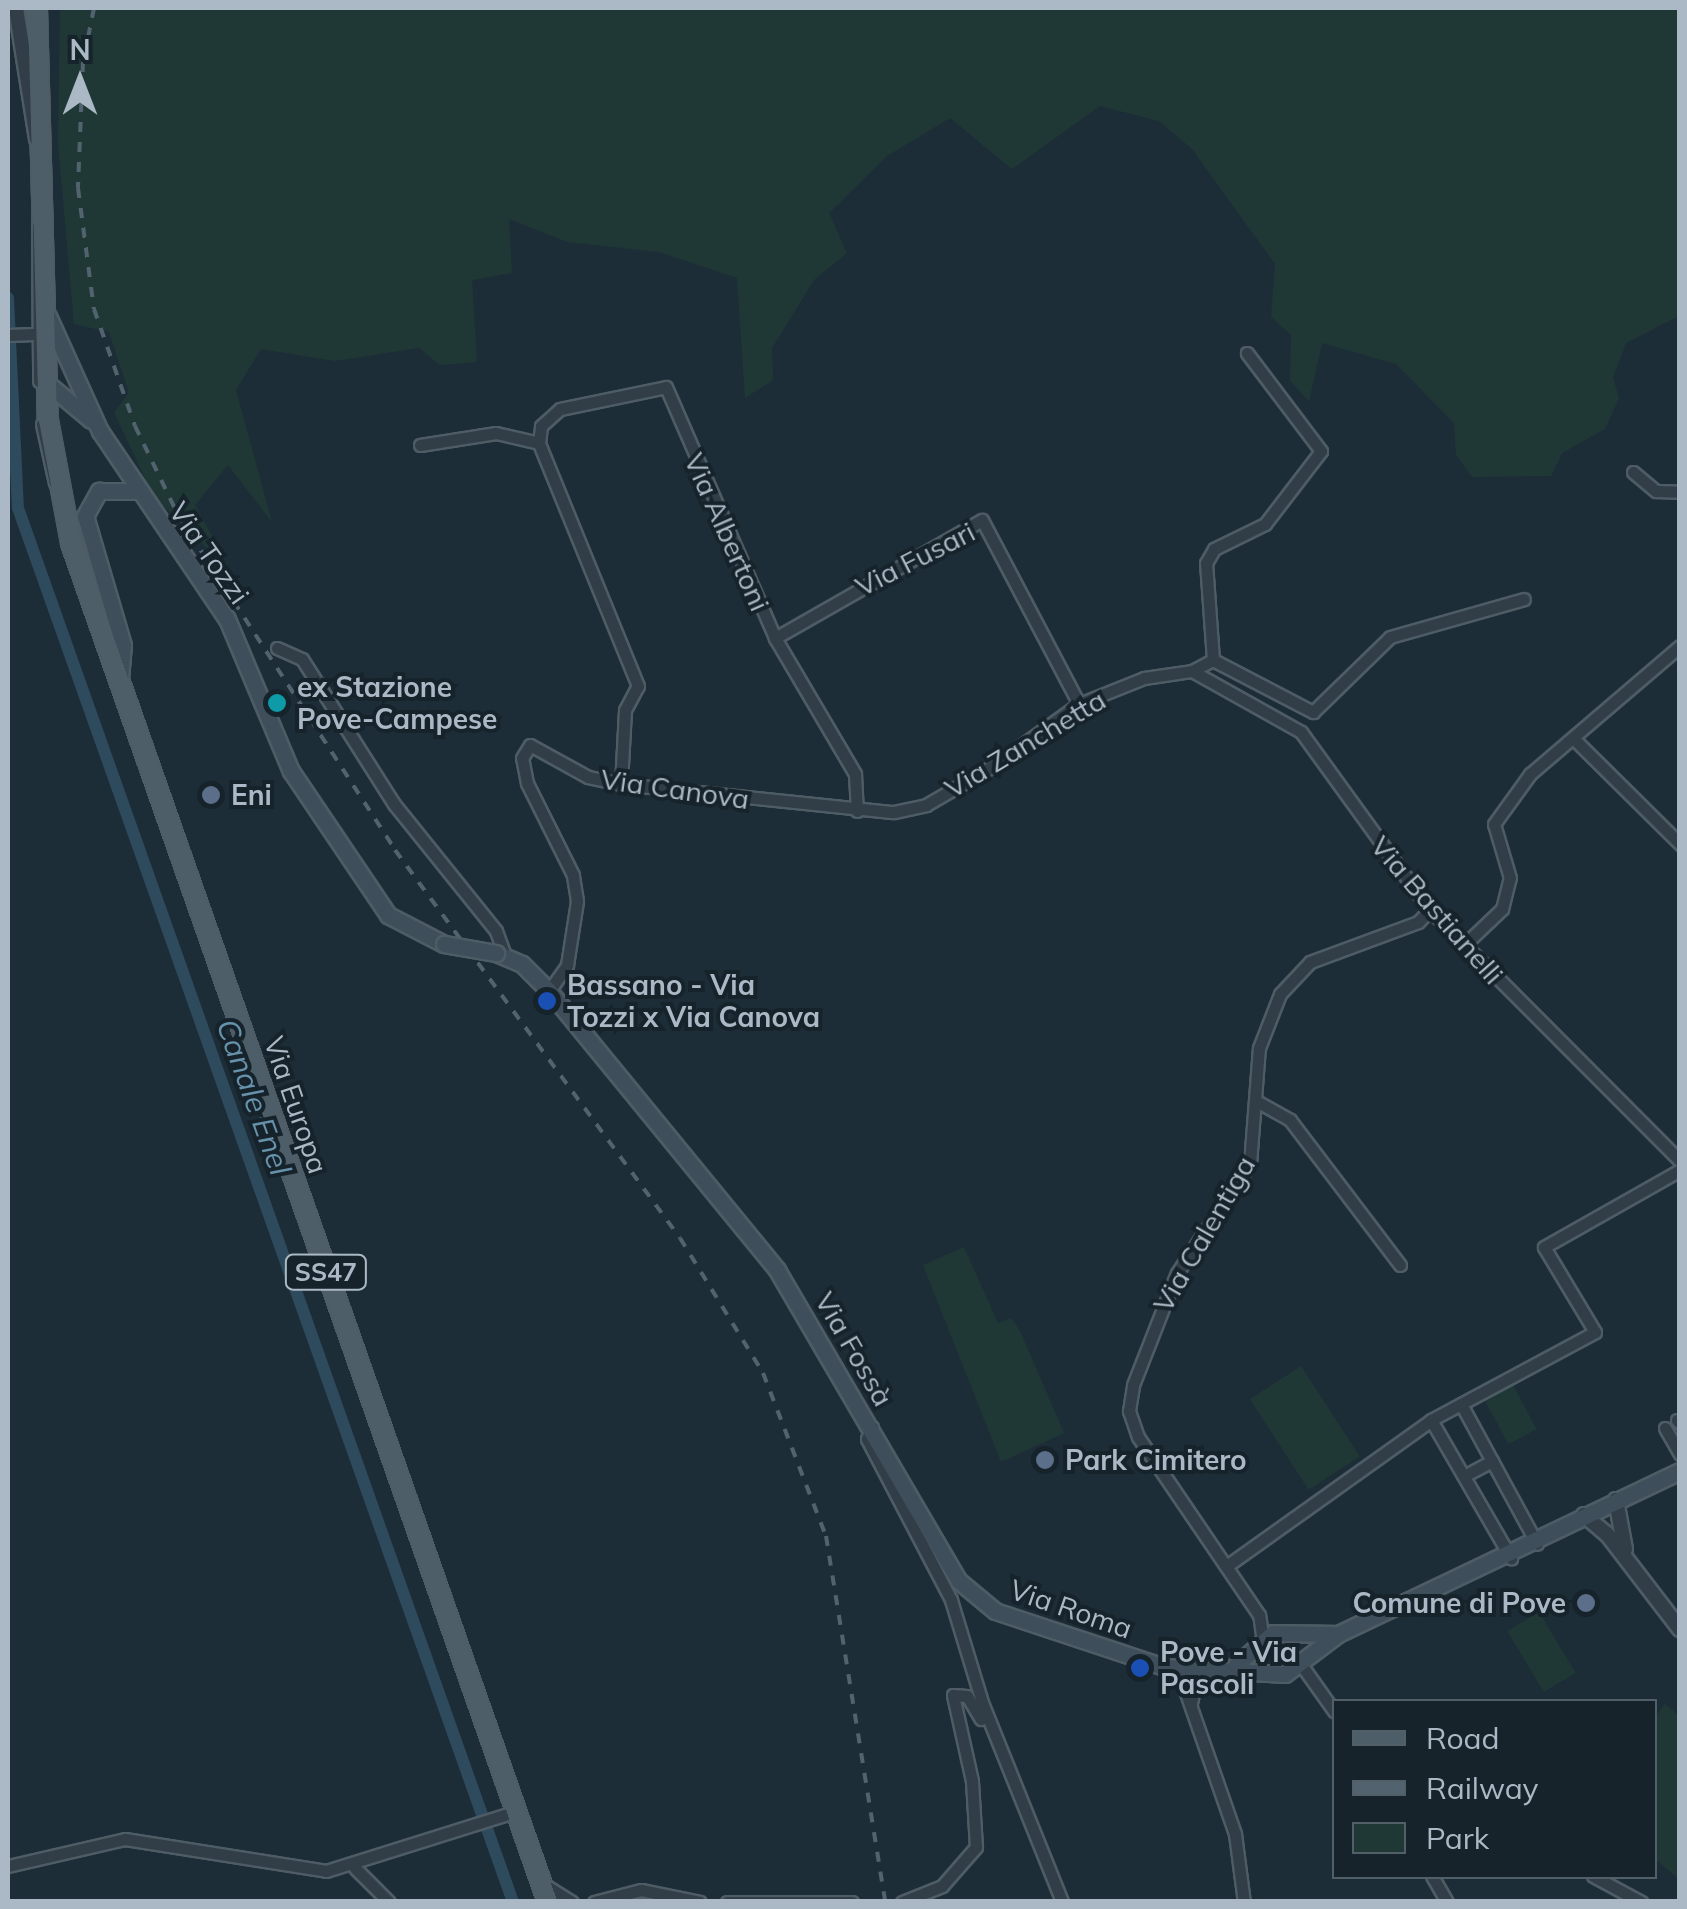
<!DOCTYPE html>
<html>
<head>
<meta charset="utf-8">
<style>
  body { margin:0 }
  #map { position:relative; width:1687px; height:1909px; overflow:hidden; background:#1d2d37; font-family:Mulish,sans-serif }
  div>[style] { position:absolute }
  .green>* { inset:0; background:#1f3836; transform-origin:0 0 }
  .canal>* { height:12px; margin:-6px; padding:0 6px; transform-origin:6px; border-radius:6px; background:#2d4b5d }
  .roads { filter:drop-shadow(2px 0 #4e5c65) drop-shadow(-2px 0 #4e5c65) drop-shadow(0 2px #4e5c65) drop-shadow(0 -2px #4e5c65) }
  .minor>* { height:11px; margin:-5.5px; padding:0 5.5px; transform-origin:5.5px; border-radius:5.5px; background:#313e47 }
  .tertiary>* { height:14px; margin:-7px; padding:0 7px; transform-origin:7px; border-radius:7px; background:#313e47 }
  .secondary>* { height:15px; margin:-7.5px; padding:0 7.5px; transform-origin:7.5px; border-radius:7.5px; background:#3e4e5b }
  .primary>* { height:18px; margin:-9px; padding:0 9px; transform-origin:9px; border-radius:9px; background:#4e5e68 }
  .rail>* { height:4px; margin-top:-2px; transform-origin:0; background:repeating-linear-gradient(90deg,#52636f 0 10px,transparent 0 20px) }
  .bridges { filter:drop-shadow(2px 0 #4e5c65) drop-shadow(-2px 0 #4e5c65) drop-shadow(0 2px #4e5c65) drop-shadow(0 -2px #4e5c65) }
  .secondary-bridge>* { height:15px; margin:-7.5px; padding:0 7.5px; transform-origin:7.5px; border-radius:7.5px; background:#3e4e5b }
  .dots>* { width:28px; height:28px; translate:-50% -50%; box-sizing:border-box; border:5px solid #16232b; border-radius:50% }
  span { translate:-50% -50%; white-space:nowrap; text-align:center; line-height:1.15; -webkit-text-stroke:8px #16232b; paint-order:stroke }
  .shield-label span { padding:2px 8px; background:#16232b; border:2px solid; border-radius:8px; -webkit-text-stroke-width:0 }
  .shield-label { font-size:25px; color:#aab9c5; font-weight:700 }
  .street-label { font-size:28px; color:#aab9c5 }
  .poi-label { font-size:28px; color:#aab9c5; font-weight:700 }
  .left { translate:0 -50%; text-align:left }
  .right { translate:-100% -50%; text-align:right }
  .water-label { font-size:30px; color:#6792ab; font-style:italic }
  .frame { position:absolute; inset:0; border:10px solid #aab9c5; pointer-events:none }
  .legend { position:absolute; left:1332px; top:1699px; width:325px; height:180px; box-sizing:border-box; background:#16232b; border:2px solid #515f69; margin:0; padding:12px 18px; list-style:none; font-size:30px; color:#aab9c5 }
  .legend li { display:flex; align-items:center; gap:20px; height:50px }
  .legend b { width:50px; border:2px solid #515f69 }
  .north { position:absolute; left:30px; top:30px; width:100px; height:100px; -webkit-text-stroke:8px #16232b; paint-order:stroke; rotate:0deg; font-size:28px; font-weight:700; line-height:40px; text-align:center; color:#aab9c5 }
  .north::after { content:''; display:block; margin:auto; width:35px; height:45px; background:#aab9c5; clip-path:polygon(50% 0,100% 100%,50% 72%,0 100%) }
</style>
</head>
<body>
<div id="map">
  <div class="green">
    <i style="clip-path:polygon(60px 8px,1679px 8px,1679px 316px,1626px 343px,1613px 377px,1619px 398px,1605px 429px,1562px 453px,1551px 476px,1472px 477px,1456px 455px,1454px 423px,1396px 364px,1322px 343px,1309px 401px,1290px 381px,1291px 335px,1271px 317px,1275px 264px,1192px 149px,1159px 121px,1100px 106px,1012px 169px,950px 118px,887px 156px,829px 213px,847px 253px,814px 280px,772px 348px,773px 380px,745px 398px,737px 278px,659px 252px,567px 242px,509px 219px,512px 273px,472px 280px,477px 362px,440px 365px,419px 348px,335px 361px,261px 349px,236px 390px,272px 522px,228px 465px,195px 505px,231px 571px,153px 496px,114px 412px,129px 393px,109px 332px,74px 324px,58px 143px)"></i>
    <i style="clip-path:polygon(964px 1247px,998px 1323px,1011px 1318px,1020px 1331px,1064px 1433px,1001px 1462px,923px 1265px)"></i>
    <i style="left:1301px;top:1366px;width:108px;height:61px;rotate:57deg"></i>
    <i style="left:1513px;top:1385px;width:50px;height:32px;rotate:62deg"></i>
    <i style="left:1539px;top:1612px;width:71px;height:37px;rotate:59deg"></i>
    <i style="clip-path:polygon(1665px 1704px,1679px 1716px,1679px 1879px,1655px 1859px,1655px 1717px)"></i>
  </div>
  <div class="canal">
    <i style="left:8px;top:298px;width:210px;rotate:87.3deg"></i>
    <i style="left:18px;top:508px;width:1479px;rotate:70.45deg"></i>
  </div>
  <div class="roads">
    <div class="minor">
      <i style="left:38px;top:225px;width:156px;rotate:89.6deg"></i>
      <i style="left:8px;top:335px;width:26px;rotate:-2deg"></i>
      <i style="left:42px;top:424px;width:60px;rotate:77.6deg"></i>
      <i style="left:420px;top:445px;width:77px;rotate:-9deg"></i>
      <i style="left:496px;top:433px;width:44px;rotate:13.1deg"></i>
      <i style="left:1633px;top:472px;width:30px;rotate:40deg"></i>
      <i style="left:1656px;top:491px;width:24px;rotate:2deg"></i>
      <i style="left:775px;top:638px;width:238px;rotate:-29.7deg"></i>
      <i style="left:982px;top:520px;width:208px;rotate:62.2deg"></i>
      <i style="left:277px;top:648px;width:27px;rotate:24deg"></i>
      <i style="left:302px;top:659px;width:172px;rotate:57.6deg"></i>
      <i style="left:394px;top:804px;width:163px;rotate:51.2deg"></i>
      <i style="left:496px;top:931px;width:29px;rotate:70deg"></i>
      <i style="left:1213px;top:660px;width:97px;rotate:-94.1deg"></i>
      <i style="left:1206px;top:563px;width:16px;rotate:-60deg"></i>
      <i style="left:1214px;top:549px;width:57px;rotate:-26.1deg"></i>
      <i style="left:1265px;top:524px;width:92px;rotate:-52.5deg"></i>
      <i style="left:1321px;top:451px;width:123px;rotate:-127.1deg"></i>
      <i style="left:1192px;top:671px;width:24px;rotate:-28deg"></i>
      <i style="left:1213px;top:660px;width:113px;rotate:27.5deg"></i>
      <i style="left:1313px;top:712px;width:107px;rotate:-44.2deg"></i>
      <i style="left:1390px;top:637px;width:139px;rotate:-15.8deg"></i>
      <i style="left:1573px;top:738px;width:151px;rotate:44.7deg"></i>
      <i style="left:621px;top:784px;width:74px;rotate:-86.9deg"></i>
      <i style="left:625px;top:710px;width:27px;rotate:-62deg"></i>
      <i style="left:638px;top:686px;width:262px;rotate:-112.2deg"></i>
      <i style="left:539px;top:443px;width:17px;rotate:-83deg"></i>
      <i style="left:541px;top:426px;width:25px;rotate:-42deg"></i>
      <i style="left:560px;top:409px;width:108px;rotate:-11.7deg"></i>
      <i style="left:666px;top:387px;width:274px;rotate:66.5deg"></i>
      <i style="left:775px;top:638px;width:158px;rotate:59.5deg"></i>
      <i style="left:855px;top:774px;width:37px;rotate:87deg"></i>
      <i style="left:1463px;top:946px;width:54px;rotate:-43.5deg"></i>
      <i style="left:1502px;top:909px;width:32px;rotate:-76deg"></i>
      <i style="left:1510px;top:878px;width:56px;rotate:-106.5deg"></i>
      <i style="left:1494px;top:824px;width:62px;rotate:-54.2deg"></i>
      <i style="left:1530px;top:774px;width:197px;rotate:-40.5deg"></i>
      <i style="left:549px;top:991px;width:32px;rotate:-55deg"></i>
      <i style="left:567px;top:965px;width:65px;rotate:-81.1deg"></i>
      <i style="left:577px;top:901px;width:26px;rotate:-99deg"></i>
      <i style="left:573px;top:875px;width:103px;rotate:-116.6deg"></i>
      <i style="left:527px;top:783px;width:25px;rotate:-101deg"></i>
      <i style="left:522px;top:758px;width:15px;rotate:-58deg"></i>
      <i style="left:530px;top:745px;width:66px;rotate:28.9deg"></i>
      <i style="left:588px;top:777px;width:34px;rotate:12deg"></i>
      <i style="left:621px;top:784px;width:274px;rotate:5.9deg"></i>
      <i style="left:894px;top:812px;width:33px;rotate:-12deg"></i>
      <i style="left:926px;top:805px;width:78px;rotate:-30.2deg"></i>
      <i style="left:993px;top:766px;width:106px;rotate:-35.8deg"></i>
      <i style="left:1079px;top:704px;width:70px;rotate:-21.8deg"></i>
      <i style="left:1144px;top:678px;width:49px;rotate:-8.3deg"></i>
      <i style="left:1192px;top:671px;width:125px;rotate:29.2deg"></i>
      <i style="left:1301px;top:732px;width:220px;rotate:54.1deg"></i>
      <i style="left:1430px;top:910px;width:354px;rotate:45.1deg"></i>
      <i style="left:1258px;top:1102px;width:37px;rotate:29deg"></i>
      <i style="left:1290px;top:1120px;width:182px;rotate:52.8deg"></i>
      <i style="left:1461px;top:1404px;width:159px;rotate:61.5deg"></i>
      <i style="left:1431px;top:1420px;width:160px;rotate:59.9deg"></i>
      <i style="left:1677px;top:1420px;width:4px;rotate:45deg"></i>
      <i style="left:872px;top:1427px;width:13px;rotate:113deg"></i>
      <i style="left:867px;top:1439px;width:182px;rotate:62.4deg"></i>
      <i style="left:951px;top:1600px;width:110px;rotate:73.1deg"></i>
      <i style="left:983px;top:1705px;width:212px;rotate:68.1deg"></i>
      <i style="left:1665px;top:1428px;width:30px;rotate:60deg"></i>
      <i style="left:1464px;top:1476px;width:32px;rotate:-28deg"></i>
      <i style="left:1228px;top:1565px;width:249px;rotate:-35.5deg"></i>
      <i style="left:1431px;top:1420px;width:186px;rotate:-28.2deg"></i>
      <i style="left:1595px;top:1332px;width:99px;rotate:-121deg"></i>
      <i style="left:1544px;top:1247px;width:156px;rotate:-29.5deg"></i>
      <i style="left:1263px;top:1642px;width:27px;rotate:-98deg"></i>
      <i style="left:1259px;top:1615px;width:215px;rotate:-124.2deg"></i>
      <i style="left:1138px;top:1437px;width:28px;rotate:-109deg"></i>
      <i style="left:1129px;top:1411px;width:26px;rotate:-81deg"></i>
      <i style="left:1133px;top:1385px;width:120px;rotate:-68.6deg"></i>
      <i style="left:1177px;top:1273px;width:131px;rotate:-56.2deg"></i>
      <i style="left:1250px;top:1164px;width:116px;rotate:-85.6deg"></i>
      <i style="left:1259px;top:1048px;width:58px;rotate:-68.7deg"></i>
      <i style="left:1280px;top:994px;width:44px;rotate:-46.8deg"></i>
      <i style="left:1310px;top:962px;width:115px;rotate:-20.3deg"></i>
      <i style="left:1418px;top:922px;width:17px;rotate:-45deg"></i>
      <i style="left:1300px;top:1663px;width:59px;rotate:54.7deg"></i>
      <i style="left:1178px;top:1670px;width:174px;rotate:70.8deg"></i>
      <i style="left:1235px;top:1834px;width:69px;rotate:82.5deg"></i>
      <i style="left:1191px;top:1703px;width:35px;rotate:-78deg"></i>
      <i style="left:8px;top:1866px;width:120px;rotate:-13deg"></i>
      <i style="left:125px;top:1839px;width:204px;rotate:9deg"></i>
      <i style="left:326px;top:1871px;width:200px;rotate:-17.4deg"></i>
      <i style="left:355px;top:1868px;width:48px;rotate:45deg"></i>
      <i style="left:1432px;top:1876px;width:30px;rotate:60deg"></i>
      <i style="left:1593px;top:1876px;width:55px;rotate:28.4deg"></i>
      <i style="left:543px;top:1884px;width:34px;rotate:32deg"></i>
      <i style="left:594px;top:1902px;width:49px;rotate:-14.3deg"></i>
      <i style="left:641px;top:1890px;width:60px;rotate:11.5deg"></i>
      <i style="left:727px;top:1902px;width:125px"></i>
      <i style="left:902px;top:1902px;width:43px;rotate:-21.8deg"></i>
      <i style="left:942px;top:1886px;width:52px;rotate:-48.9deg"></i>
      <i style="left:976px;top:1847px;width:66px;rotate:-93.5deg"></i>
      <i style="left:972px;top:1781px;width:88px;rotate:-102.5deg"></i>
      <i style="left:953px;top:1695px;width:14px;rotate:4deg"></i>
      <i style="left:967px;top:1696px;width:27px;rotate:59deg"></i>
    </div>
    <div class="tertiary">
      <i style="left:16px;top:8px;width:133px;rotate:80.9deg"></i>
      <i style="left:1616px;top:1500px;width:50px;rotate:79.6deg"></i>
      <i style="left:1584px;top:1515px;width:30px;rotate:40deg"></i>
      <i style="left:1607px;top:1534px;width:120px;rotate:52.5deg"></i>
    </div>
    <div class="secondary">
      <i style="left:48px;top:316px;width:126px;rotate:65.7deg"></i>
      <i style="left:100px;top:431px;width:227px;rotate:56deg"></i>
      <i style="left:227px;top:619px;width:165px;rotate:67.2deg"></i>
      <i style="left:291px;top:771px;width:174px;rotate:56deg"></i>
      <i style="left:388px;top:915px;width:63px;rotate:27.4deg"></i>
      <i style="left:48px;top:384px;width:56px;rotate:39.9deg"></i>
      <i style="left:120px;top:679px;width:34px;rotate:-85deg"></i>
      <i style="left:123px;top:645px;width:134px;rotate:-106.4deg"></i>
      <i style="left:85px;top:516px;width:29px;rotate:-61deg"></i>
      <i style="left:99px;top:491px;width:36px"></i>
      <i style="left:496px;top:953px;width:28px;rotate:23deg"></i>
      <i style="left:522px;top:964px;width:38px;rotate:45deg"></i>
      <i style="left:549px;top:991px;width:360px;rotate:50.7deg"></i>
      <i style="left:777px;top:1270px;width:360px;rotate:59.7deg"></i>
      <i style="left:959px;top:1581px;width:47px;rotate:39.8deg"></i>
      <i style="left:995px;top:1611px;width:178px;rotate:18.3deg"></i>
      <i style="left:1164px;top:1667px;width:121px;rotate:3.3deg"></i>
      <i style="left:1285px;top:1674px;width:66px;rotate:-37deg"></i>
      <i style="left:1338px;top:1634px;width:379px;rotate:-25.5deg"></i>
      <i style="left:1236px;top:1665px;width:49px;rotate:-40.9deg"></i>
      <i style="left:1273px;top:1633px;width:61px;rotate:0.9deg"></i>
    </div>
    <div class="primary">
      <i style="left:37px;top:8px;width:412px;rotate:88.5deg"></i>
      <i style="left:48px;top:420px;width:125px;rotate:79.4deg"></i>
      <i style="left:71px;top:543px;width:1440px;rotate:70.66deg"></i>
    </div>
  </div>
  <div class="rail">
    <i style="left:94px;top:8px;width:55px;rotate:101.5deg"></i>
    <i style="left:83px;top:62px;width:126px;rotate:92.3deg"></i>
    <i style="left:78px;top:188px;width:122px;rotate:82.5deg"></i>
    <i style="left:94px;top:309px;width:124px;rotate:70.7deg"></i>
    <i style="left:135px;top:426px;width:101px;rotate:64.2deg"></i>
    <i style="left:179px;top:517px;width:397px;rotate:57deg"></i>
    <i style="left:395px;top:850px;width:481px;rotate:53.7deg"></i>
    <i style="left:680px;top:1238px;width:158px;rotate:58.4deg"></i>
    <i style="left:763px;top:1373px;width:175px;rotate:68.9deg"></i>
    <i style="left:826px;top:1536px;width:371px;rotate:80.8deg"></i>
  </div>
  <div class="bridges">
    <div class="secondary-bridge">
      <i style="left:444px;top:944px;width:53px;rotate:9.8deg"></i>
    </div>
  </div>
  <div class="dots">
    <i style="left:277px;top:703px;background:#0f9aa8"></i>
    <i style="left:211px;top:795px;background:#5c6f8a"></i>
    <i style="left:547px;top:1001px;background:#1a4fb4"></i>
    <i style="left:1045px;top:1460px;background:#5c6f8a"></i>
    <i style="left:1586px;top:1603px;background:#5c6f8a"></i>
    <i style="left:1140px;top:1668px;background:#1a4fb4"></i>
  </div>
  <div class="shield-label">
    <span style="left:326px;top:1272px">SS47</span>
  </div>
  <div class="street-label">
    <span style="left:727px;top:532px;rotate:66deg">Via Albertoni</span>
    <span style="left:209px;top:553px;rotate:55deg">Via Tozzi</span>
    <span style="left:915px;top:559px;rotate:-27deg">Via Fusari</span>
    <span style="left:1025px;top:744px;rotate:-31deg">Via Zanchetta</span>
    <span style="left:675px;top:789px;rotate:8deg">Via Canova</span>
    <span style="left:1437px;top:910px;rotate:49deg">Via Bastianelli</span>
    <span style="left:296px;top:1105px;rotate:71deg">Via Europa</span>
    <span style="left:1204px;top:1234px;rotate:-60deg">Via Calentiga</span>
    <span style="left:854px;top:1349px;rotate:60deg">Via Fossà</span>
    <span style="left:1071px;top:1609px;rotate:19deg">Via Roma</span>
  </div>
  <div class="poi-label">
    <span class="left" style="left:297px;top:703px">ex Stazione<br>Pove-Campese</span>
    <span class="left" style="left:231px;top:795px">Eni</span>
    <span class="left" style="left:567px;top:1001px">Bassano - Via<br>Tozzi x Via Canova</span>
    <span class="left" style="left:1065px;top:1460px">Park Cimitero</span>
    <span class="right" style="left:1566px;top:1603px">Comune di Pove</span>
    <span class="left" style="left:1160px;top:1668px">Pove - Via<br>Pascoli</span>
  </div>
  <div class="water-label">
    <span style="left:254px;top:1097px;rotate:70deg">Canale Enel</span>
  </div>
  <div class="frame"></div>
  <ul class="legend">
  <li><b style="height:12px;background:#4e5e68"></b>Road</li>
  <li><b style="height:12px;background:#52636f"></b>Railway</li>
  <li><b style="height:28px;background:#1f3836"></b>Park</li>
  </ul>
  <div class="north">N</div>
</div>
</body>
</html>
